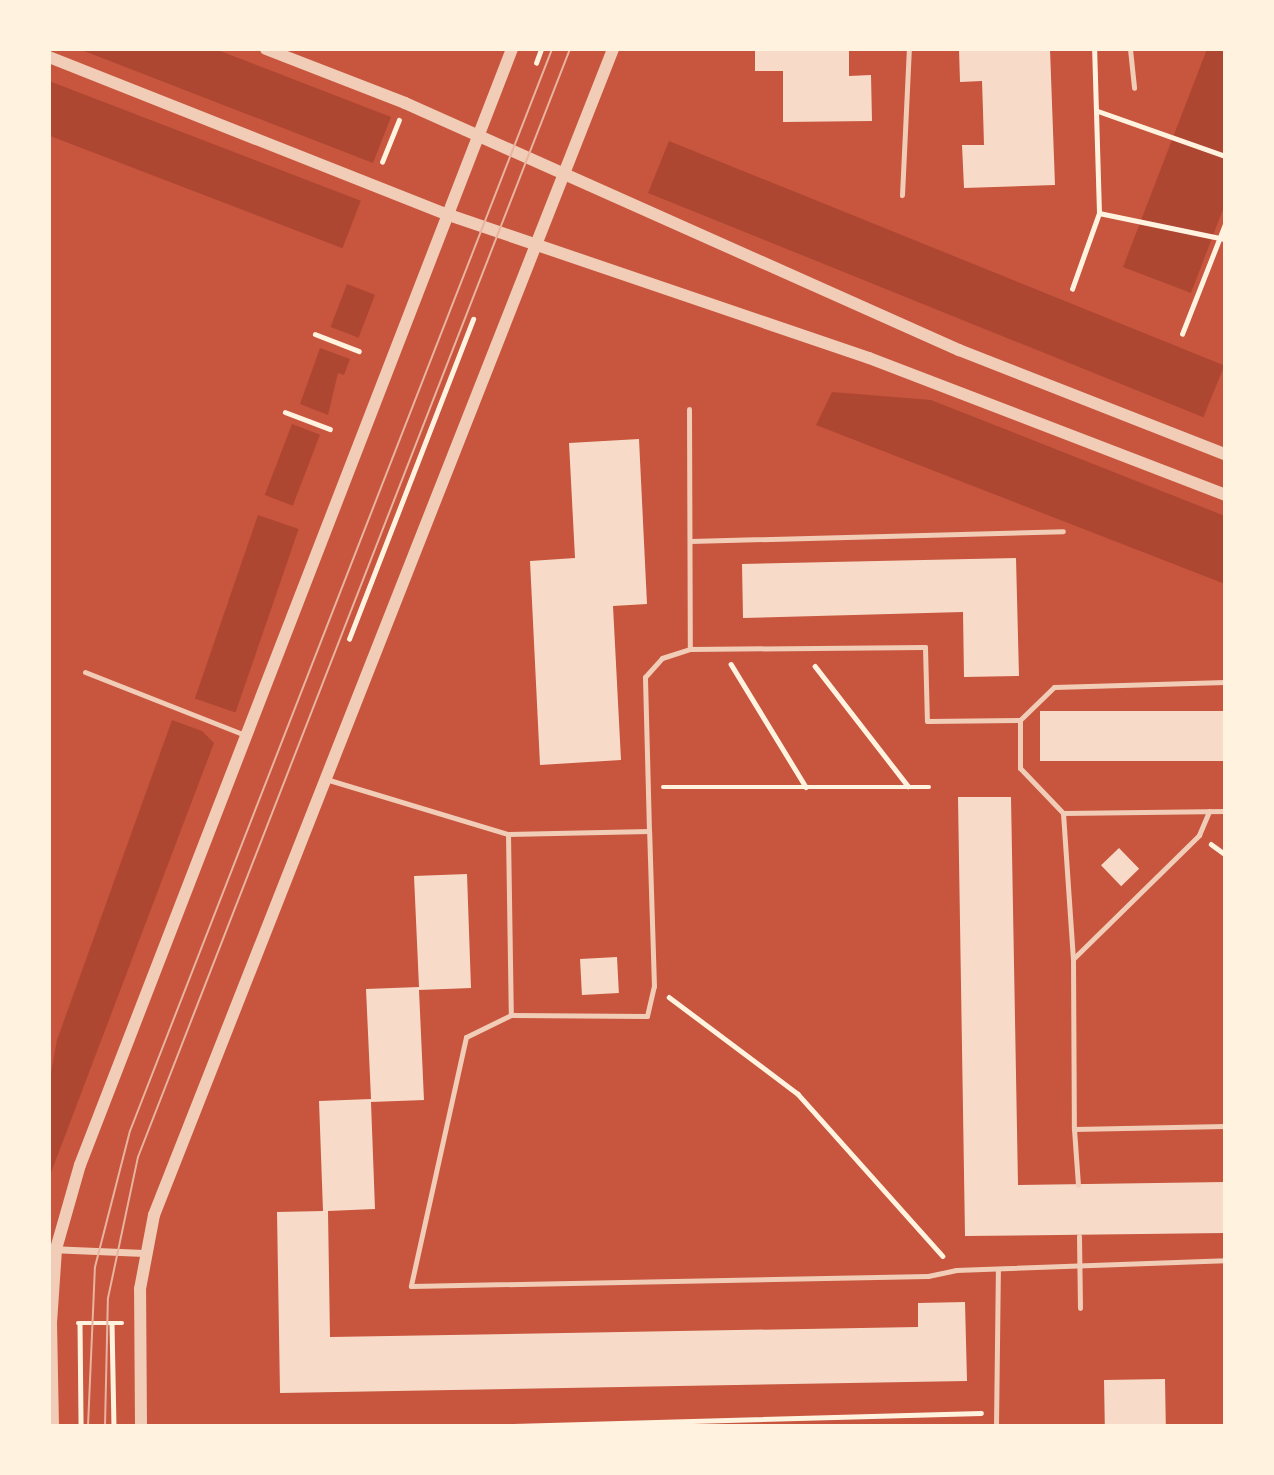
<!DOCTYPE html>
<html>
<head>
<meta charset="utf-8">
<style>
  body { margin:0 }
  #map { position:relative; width:1274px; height:1475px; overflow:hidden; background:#c8553d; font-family:"DejaVu Sans",sans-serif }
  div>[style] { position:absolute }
  .green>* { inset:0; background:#ae4732; transform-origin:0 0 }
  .building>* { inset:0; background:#f7dbc8; transform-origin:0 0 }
  .path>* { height:4.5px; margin:-2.25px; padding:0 2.25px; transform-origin:2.25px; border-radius:2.25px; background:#fff3e0 }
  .service>* { height:5px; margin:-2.5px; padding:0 2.5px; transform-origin:2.5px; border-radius:2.5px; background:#f1ccb7 }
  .minor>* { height:7px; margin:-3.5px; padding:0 3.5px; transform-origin:3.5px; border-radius:3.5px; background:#f1ccb7 }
  .tertiary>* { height:12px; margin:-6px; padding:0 6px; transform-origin:6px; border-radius:6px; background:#f1ccb7 }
  .tram>* { height:2px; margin:-1px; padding:0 1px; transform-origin:1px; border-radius:1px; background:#e9b49f }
  span { translate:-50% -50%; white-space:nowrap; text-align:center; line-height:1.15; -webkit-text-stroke:5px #fff3e0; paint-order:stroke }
  .frame { position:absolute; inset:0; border:51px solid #fff3e0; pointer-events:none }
</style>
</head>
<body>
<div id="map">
  <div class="green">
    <i style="clip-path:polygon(79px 49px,215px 49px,391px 117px,373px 163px)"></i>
    <i style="clip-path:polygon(1207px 49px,1225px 49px,1225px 204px,1191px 293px,1123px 267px)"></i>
    <i style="left:49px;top:81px;width:334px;height:51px;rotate:21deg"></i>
    <i style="left:669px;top:141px;width:599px;height:56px;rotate:22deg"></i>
    <i style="left:347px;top:284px;width:30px;height:46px;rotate:21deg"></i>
    <i style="clip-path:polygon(320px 348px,350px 359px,344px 375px,338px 373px,328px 415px,300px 404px)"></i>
    <i style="clip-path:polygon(832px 392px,931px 400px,1225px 516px,1225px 584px,816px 425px)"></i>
    <i style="left:292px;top:424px;width:30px;height:76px;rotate:21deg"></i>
    <i style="left:258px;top:515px;width:43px;height:194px;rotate:19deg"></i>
    <i style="clip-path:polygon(172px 720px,202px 731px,214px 743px,49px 1178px,49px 1083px,57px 1040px)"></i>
  </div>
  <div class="building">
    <i style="clip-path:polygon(755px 49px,849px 49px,849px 76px,871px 75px,872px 121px,783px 122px,783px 71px,755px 71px)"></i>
    <i style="clip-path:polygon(959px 49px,1050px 49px,1055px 185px,964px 188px,962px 145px,984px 145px,983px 111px,982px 81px,960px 82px)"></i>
    <i style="clip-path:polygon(639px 439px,647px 604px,613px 606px,621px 760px,540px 765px,530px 561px,575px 558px,569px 443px)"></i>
    <i style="clip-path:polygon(1016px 558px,1019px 676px,964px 677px,963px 612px,743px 618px,742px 564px)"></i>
    <i style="left:1225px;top:711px;width:50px;height:185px;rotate:90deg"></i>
    <i style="clip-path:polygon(958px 797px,1011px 797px,1018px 1185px,1225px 1182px,1225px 1233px,965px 1236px)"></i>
    <i style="left:1119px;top:848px;width:29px;height:25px;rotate:46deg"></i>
    <i style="clip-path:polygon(467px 874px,471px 988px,419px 990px,424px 1100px,371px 1102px,375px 1209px,328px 1211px,330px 1337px,918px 1327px,918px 1303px,965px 1302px,967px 1381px,280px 1393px,277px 1212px,323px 1211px,319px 1101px,371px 1099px,366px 989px,419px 987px,414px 876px)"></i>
    <i style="left:617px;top:957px;width:36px;height:37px;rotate:87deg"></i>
    <i style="left:1165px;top:1379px;width:47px;height:61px;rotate:89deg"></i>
  </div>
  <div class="path">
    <i style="left:536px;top:63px;width:15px;rotate:-70deg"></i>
    <i style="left:1098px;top:111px;width:135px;rotate:19.5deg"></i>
    <i style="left:382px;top:162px;width:45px;rotate:-68deg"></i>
    <i style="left:1099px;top:213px;width:129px;rotate:11.7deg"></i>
    <i style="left:1072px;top:289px;width:81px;rotate:-70.4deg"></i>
    <i style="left:1099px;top:213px;width:164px;rotate:-91.7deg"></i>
    <i style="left:315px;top:334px;width:47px;rotate:21.1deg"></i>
    <i style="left:1182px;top:334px;width:118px;rotate:-68.6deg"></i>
    <i style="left:285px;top:412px;width:48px;rotate:20.7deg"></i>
    <i style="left:349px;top:639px;width:343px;rotate:-68.8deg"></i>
    <i style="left:731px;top:664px;width:144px;rotate:58.6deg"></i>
    <i style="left:815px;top:666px;width:152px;rotate:52.2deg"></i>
    <i style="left:663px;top:787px;width:266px"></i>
    <i style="left:1211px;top:844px;width:17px;rotate:36deg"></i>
    <i style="left:669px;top:997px;width:161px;rotate:36.9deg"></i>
    <i style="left:798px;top:1094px;width:217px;rotate:48.2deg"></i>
    <i style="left:78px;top:1323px;width:44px"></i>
    <i style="left:80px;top:1323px;width:103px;rotate:89.4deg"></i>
    <i style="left:112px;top:1323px;width:103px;rotate:88.9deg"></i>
    <i style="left:513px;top:1426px;width:468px;rotate:-1.6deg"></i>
  </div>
  <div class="service">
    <i style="left:1130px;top:49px;width:39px;rotate:84deg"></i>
    <i style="left:902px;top:195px;width:146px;rotate:-87.3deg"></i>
    <i style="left:689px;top:409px;width:240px;rotate:89.8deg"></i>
    <i style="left:690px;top:541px;width:373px;rotate:-1.5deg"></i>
    <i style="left:85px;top:672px;width:172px;rotate:21.5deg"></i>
    <i style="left:1020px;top:720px;width:47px;rotate:-44.1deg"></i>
    <i style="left:1054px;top:687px;width:171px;rotate:-1.7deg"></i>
    <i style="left:329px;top:780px;width:187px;rotate:16.8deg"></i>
    <i style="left:508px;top:834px;width:141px;rotate:-1.2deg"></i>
    <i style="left:649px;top:831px;width:154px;rotate:-91.5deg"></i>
    <i style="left:645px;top:677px;width:25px;rotate:-48deg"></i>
    <i style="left:662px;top:658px;width:29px;rotate:-18deg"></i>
    <i style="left:690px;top:649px;width:235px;rotate:-0.5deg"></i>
    <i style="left:925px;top:647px;width:74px;rotate:88.5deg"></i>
    <i style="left:927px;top:721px;width:93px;rotate:-0.6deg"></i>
    <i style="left:1020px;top:720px;width:48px;rotate:90deg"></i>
    <i style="left:1020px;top:768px;width:62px;rotate:46.3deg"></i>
    <i style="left:1063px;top:813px;width:146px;rotate:86.1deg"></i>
    <i style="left:1073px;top:959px;width:170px;rotate:89.7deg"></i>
    <i style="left:1074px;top:1129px;width:151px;rotate:-1.1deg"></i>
    <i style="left:1063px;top:813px;width:162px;rotate:-0.7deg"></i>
    <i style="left:508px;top:834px;width:181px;rotate:89.1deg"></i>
    <i style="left:511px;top:1015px;width:50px;rotate:153.9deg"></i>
    <i style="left:466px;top:1037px;width:255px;rotate:102.5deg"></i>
    <i style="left:411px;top:1286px;width:517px;rotate:-1.11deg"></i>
    <i style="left:928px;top:1276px;width:29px;rotate:-12deg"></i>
    <i style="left:956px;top:1270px;width:269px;rotate:-2.1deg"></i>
    <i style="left:1073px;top:959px;width:177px;rotate:-44.5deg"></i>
    <i style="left:1199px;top:835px;width:26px;rotate:-67deg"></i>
    <i style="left:511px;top:1015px;width:136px;rotate:0.4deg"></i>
    <i style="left:647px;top:1016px;width:31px;rotate:-77deg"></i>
    <i style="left:654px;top:986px;width:155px;rotate:-91.8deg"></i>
    <i style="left:1074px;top:1129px;width:56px;rotate:85.9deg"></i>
    <i style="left:1079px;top:1236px;width:72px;rotate:89.2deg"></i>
    <i style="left:996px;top:1426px;width:156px;rotate:-89.3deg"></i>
  </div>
  <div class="minor">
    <i style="left:49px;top:1249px;width:95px;rotate:2.4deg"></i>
  </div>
  <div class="tertiary">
    <i style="left:266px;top:49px;width:149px;rotate:21.2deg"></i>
    <i style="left:405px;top:103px;width:607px;rotate:24.03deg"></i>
    <i style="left:959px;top:350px;width:286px;rotate:21.4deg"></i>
    <i style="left:49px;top:57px;width:430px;rotate:21.6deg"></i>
    <i style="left:449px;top:215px;width:444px;rotate:18.8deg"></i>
    <i style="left:869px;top:358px;width:381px;rotate:21deg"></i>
    <i style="left:53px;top:1426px;width:103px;rotate:-91.1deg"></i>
    <i style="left:51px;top:1323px;width:74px;rotate:-86.1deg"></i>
    <i style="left:56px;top:1249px;width:87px;rotate:-74.1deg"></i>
    <i style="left:80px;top:1165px;width:1197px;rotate:-68.84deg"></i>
    <i style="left:141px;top:1426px;width:137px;rotate:-90.4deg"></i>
    <i style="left:140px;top:1289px;width:75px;rotate:-79.3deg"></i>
    <i style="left:154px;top:1215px;width:1253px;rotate:-68.51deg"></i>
  </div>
  <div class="tram">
    <i style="left:88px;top:1426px;width:159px;rotate:-87.5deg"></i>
    <i style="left:95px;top:1267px;width:140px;rotate:-75.6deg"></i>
    <i style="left:130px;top:1131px;width:1161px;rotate:-68.69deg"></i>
    <i style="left:105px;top:1426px;width:128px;rotate:-88.7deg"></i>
    <i style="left:108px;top:1298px;width:144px;rotate:-78deg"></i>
    <i style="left:138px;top:1157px;width:1189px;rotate:-68.7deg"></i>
  </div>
  <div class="frame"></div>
</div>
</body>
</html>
